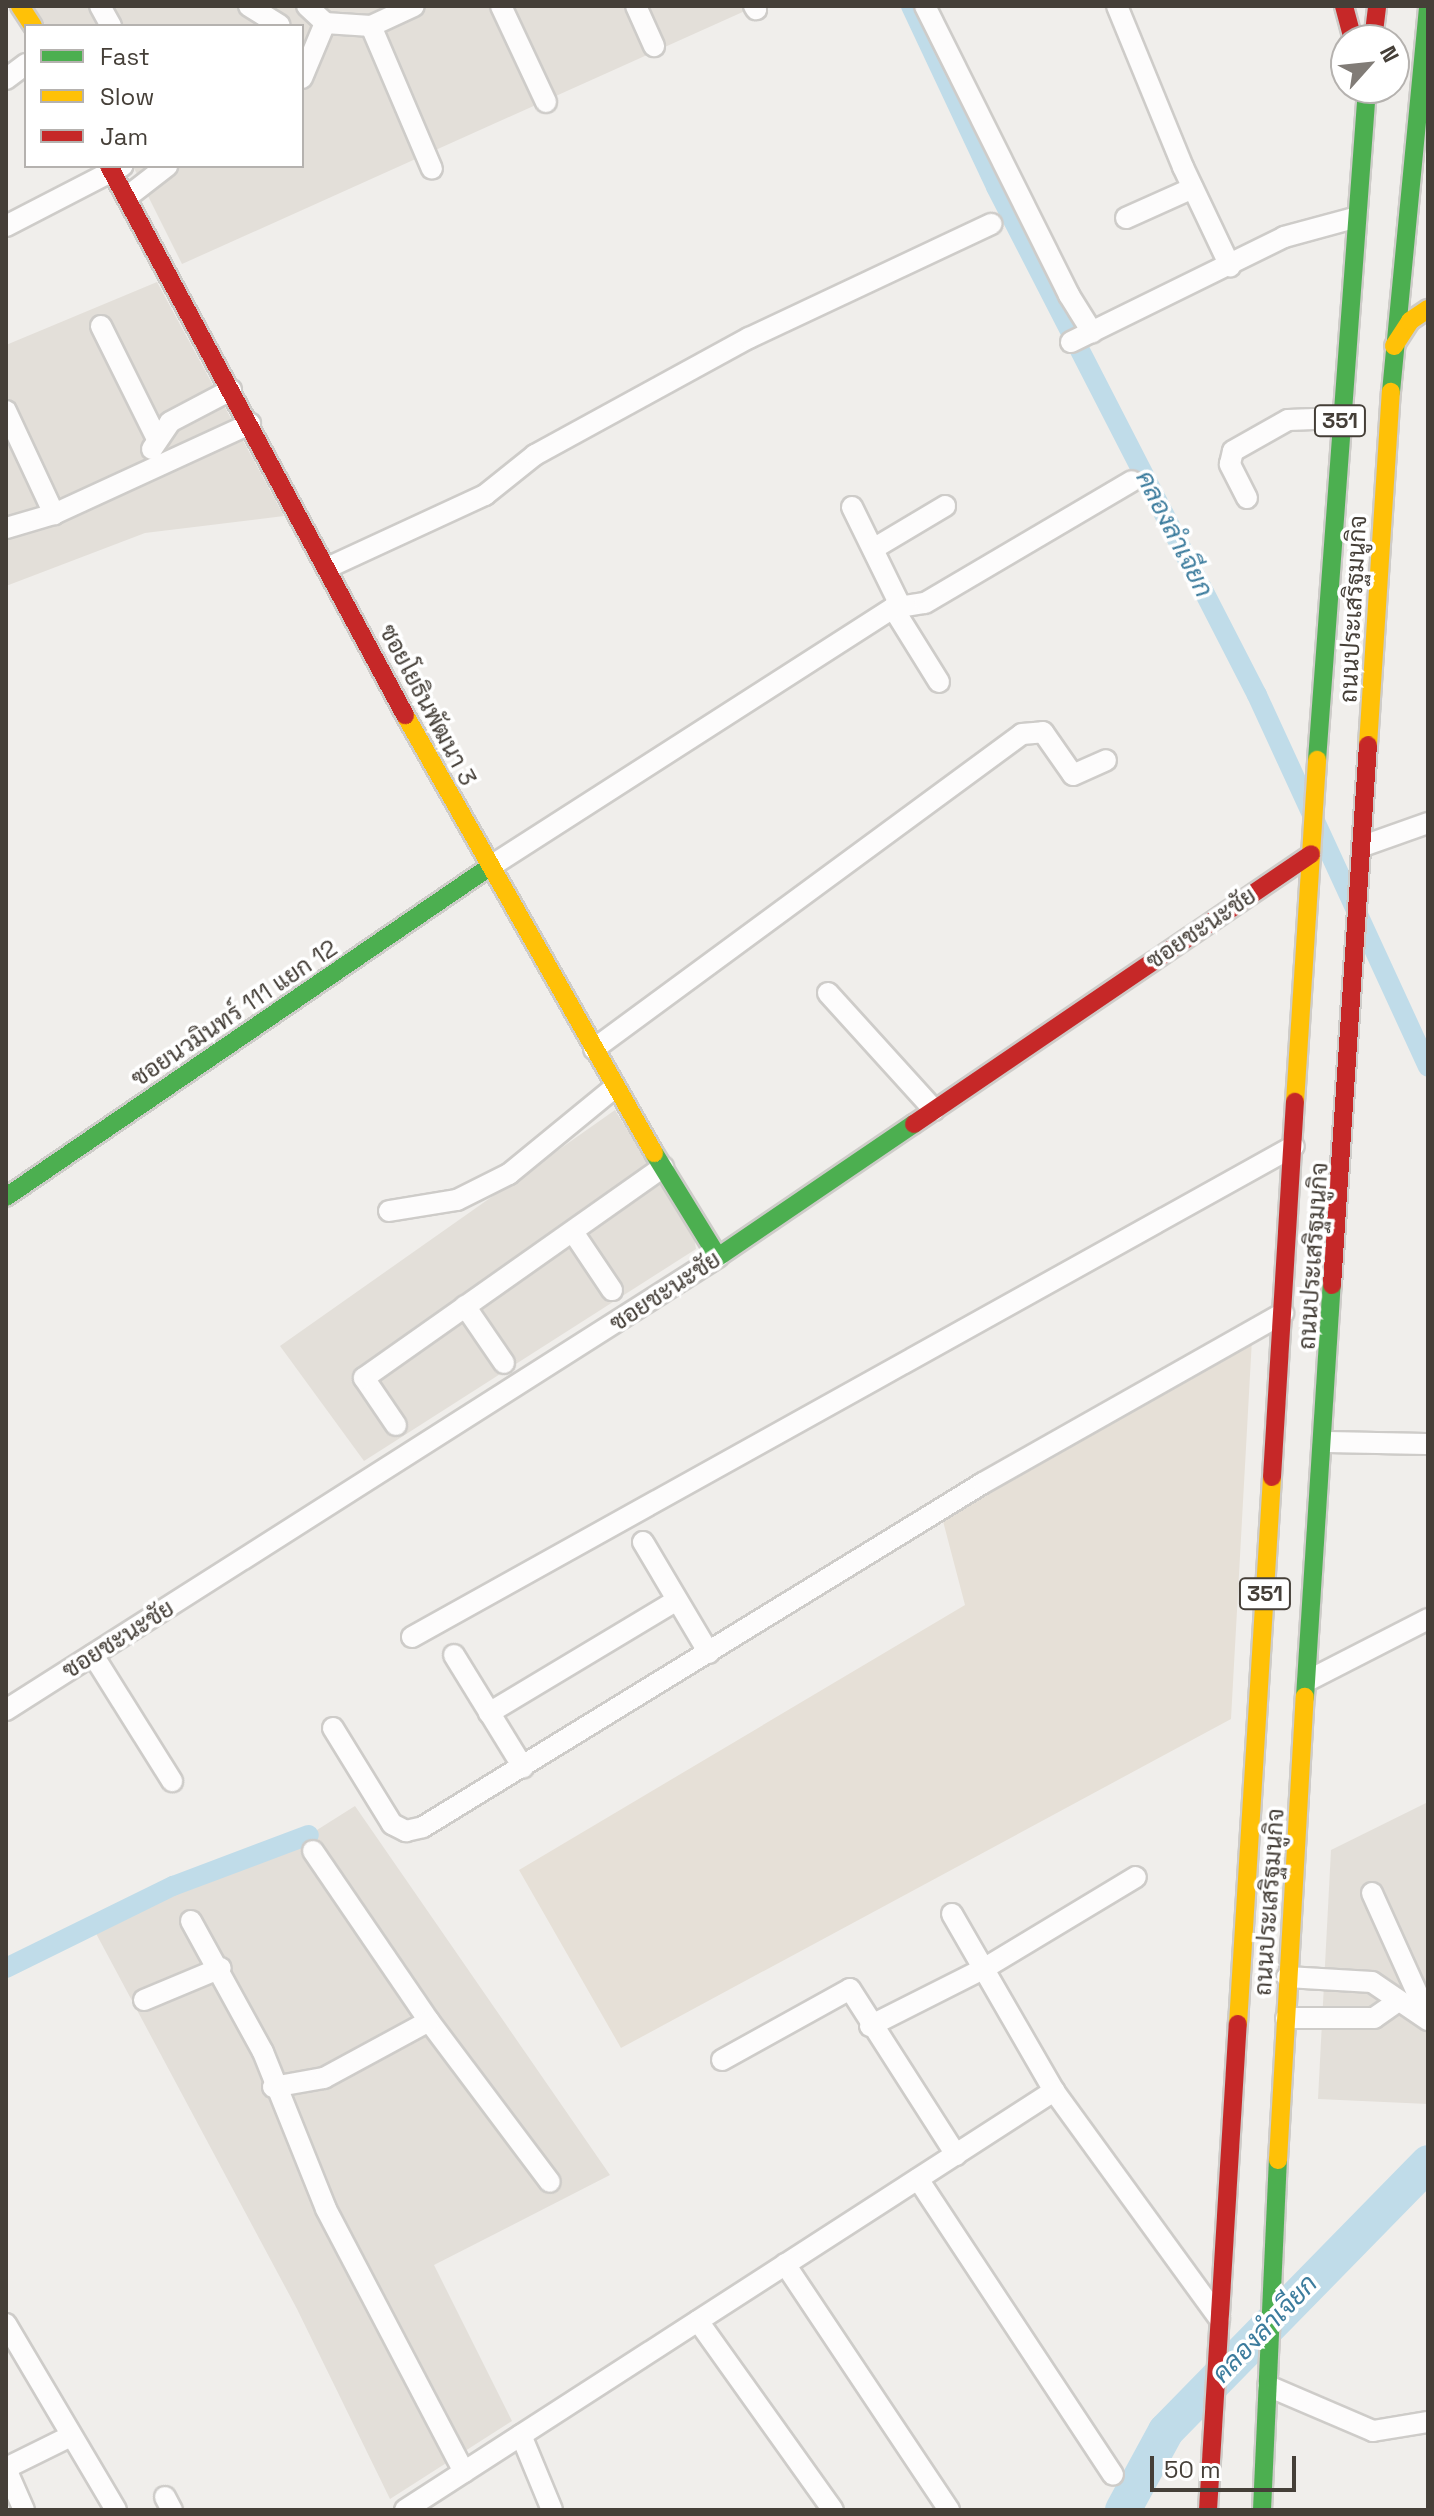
<!DOCTYPE html>
<html>
<head>
<meta charset="utf-8">
<style>
  body { margin:0 }
  #map { position:relative; width:1434px; height:2516px; overflow:hidden; background:#f0eeeb; font-family:"Space Grotesk",Sarabun,sans-serif }
  div>[style] { position:absolute }
  .residential>* { inset:0; background:#e3dfd9 }
  .education>* { inset:0; background:#e6e0d7 }
  .canal>* { height:20px; margin:-10px; padding:0 10px; transform-origin:10px; border-radius:10px; background:#c0dce9 }
  .river>* { height:36px; margin:-18px; padding:0 18px; transform-origin:18px; border-radius:18px; background:#c0dce9 }
  .roads { filter:drop-shadow(2px 0 #ceccc9) drop-shadow(-2px 0 #ceccc9) drop-shadow(0 2px #ceccc9) drop-shadow(0 -2px #ceccc9) }
  .street>* { height:20px; margin:-10px; padding:0 10px; transform-origin:10px; border-radius:10px; background:#fdfcfc }
  .fast>* { height:18px; margin:-9px; padding:0 9px; transform-origin:9px; border-radius:9px; background:#4caf50 }
  .slow>* { height:18px; margin:-9px; padding:0 9px; transform-origin:9px; border-radius:9px; background:#ffc107 }
  .jam>* { height:18px; margin:-9px; padding:0 9px; transform-origin:9px; border-radius:9px; background:#c62828 }
  span { translate:-50% -50%; white-space:nowrap; text-align:center; line-height:1.15; -webkit-text-stroke:7px #fff; paint-order:stroke }
  .shield-label span { padding:2px 6px; background:#fff; border:2px solid; border-radius:6px; -webkit-text-stroke-width:0 }
  .shield-label { font-size:22px; color:#453f38; font-weight:700 }
  .street-label { font-size:24px; color:#453f38 }
  .water-label { font-size:26px; color:#3c7c9d; font-style:italic }
  .frame { position:absolute; inset:0; border:8px solid #453f38; pointer-events:none }
  .legend { position:absolute; left:24px; top:24px; width:280px; height:144px; box-sizing:border-box; background:#fff; border:2px solid #b5b2af; margin:0; padding:10px 14px; list-style:none; font-size:24px; color:#453f38 }
  .legend li { display:flex; align-items:center; gap:16px; height:40px }
  .legend b { width:40px; border:2px solid #b5b2af }
  .north { position:absolute; left:1330px; top:24px; width:80px; height:80px; box-sizing:border-box; background:#fff; border:2px solid #b5b2af; border-radius:50%; rotate:63deg; font-size:22px; font-weight:700; line-height:32px; text-align:center; color:#453f38 }
  .north::after { content:''; display:block; margin:auto; width:28px; height:36px; background:#817c77; clip-path:polygon(50% 0,100% 100%,50% 72%,0 100%) }
  .scale { position:absolute; left:1150px; top:2456px; width:146px; height:36px; box-sizing:border-box; border:4px solid #453f38; border-top:0; padding-left:10px; font-size:24px; line-height:28px; white-space:nowrap; color:#453f38; -webkit-text-stroke:6px #fff; paint-order:stroke }
</style>
</head>
<body>
<div id="map">
  <div class="residential">
    <i style="clip-path:polygon(33px 6px,756px 6px,182px 264px,133px 166px,302px 166px,302px 26px,46px 26px)"></i>
    <i style="clip-path:polygon(157px 282px,284px 516px,145px 533px,6px 586px,6px 345px)"></i>
    <i style="clip-path:polygon(615px 1110px,694px 1236px,696px 1249px,364px 1461px,280px 1346px)"></i>
    <i style="clip-path:polygon(1428px 1802px,1428px 2104px,1318px 2099px,1331px 1850px)"></i>
    <i style="clip-path:polygon(355px 1806px,610px 2175px,434px 2265px,512px 2421px,390px 2499px,297px 2309px,92px 1926px,309px 1835px)"></i>
  </div>
  <div class="education">
    <i style="clip-path:polygon(1253px 1321px,1231px 1719px,621px 2048px,519px 1870px,965px 1605px,938px 1502px)"></i>
  </div>
  <div class="canal">
    <i style="left:911px;top:6px;width:200px;rotate:64.8deg"></i>
    <i style="left:996px;top:187px;width:571px;rotate:62.81deg"></i>
    <i style="left:1257px;top:695px;width:409px;rotate:65.3deg"></i>
    <i style="left:6px;top:1968px;width:186px;rotate:-26.2deg"></i>
    <i style="left:173px;top:1886px;width:145px;rotate:-20.6deg"></i>
  </div>
  <div class="river">
    <i style="left:1123px;top:2510px;width:90px;rotate:-61.4deg"></i>
    <i style="left:1166px;top:2431px;width:375px;rotate:-45.6deg"></i>
  </div>
  <div class="roads">
    <div class="street">
      <i style="left:100px;top:6px;width:23px;rotate:61deg"></i>
      <i style="left:249px;top:6px;width:36px;rotate:32deg"></i>
      <i style="left:307px;top:6px;width:25px;rotate:43deg"></i>
      <i style="left:325px;top:23px;width:46px;rotate:3.7deg"></i>
      <i style="left:371px;top:26px;width:47px;rotate:-24.9deg"></i>
      <i style="left:501px;top:6px;width:106px;rotate:64.9deg"></i>
      <i style="left:636px;top:6px;width:44px;rotate:65.8deg"></i>
      <i style="left:754px;top:6px;width:4px;rotate:56deg"></i>
      <i style="left:925px;top:6px;width:323px;rotate:63.5deg"></i>
      <i style="left:1069px;top:295px;width:44px;rotate:58.1deg"></i>
      <i style="left:1117px;top:6px;width:174px;rotate:67.7deg"></i>
      <i style="left:1183px;top:167px;width:110px;rotate:64.6deg"></i>
      <i style="left:371px;top:26px;width:155px;rotate:66.9deg"></i>
      <i style="left:302px;top:78px;width:60px;rotate:-67.3deg"></i>
      <i style="left:6px;top:79px;width:25px;rotate:-37deg"></i>
      <i style="left:127px;top:197px;width:51px;rotate:-37.8deg"></i>
      <i style="left:1126px;top:218px;width:73px;rotate:-24.1deg"></i>
      <i style="left:6px;top:226px;width:131px;rotate:-27.3deg"></i>
      <i style="left:101px;top:326px;width:124px;rotate:63.6deg"></i>
      <i style="left:1071px;top:342px;width:237px;rotate:-26.2deg"></i>
      <i style="left:1284px;top:237px;width:73px;rotate:-15.2deg"></i>
      <i style="left:6px;top:411px;width:114px;rotate:65deg"></i>
      <i style="left:54px;top:514px;width:50px;rotate:163.7deg"></i>
      <i style="left:152px;top:449px;width:32px;rotate:-56deg"></i>
      <i style="left:170px;top:422px;width:69px;rotate:-27.7deg"></i>
      <i style="left:1247px;top:498px;width:38px;rotate:-117deg"></i>
      <i style="left:1230px;top:464px;width:13px;rotate:-77deg"></i>
      <i style="left:1233px;top:451px;width:63px;rotate:-29.4deg"></i>
      <i style="left:1288px;top:420px;width:52px;rotate:-2.2deg"></i>
      <i style="left:852px;top:507px;width:109px;rotate:63.9deg"></i>
      <i style="left:54px;top:514px;width:216px;rotate:-24.7deg"></i>
      <i style="left:873px;top:549px;width:84px;rotate:-30.8deg"></i>
      <i style="left:327px;top:568px;width:174px;rotate:-24.8deg"></i>
      <i style="left:485px;top:495px;width:64px;rotate:-38.7deg"></i>
      <i style="left:535px;top:455px;width:244px;rotate:-28.7deg"></i>
      <i style="left:749px;top:338px;width:268px;rotate:-25.2deg"></i>
      <i style="left:893px;top:608px;width:87px;rotate:58.1deg"></i>
      <i style="left:1363px;top:846px;width:69px;rotate:-19.5deg"></i>
      <i style="left:488px;top:868px;width:481px;rotate:-32.7deg"></i>
      <i style="left:893px;top:608px;width:32px;rotate:-9deg"></i>
      <i style="left:925px;top:603px;width:240px;rotate:-30.5deg"></i>
      <i style="left:828px;top:993px;width:158px;rotate:47.8deg"></i>
      <i style="left:594px;top:1049px;width:531px;rotate:-36.35deg"></i>
      <i style="left:1022px;top:734px;width:21px;rotate:-5deg"></i>
      <i style="left:1043px;top:732px;width:52px;rotate:55.1deg"></i>
      <i style="left:1073px;top:775px;width:36px;rotate:-24deg"></i>
      <i style="left:389px;top:1211px;width:69px;rotate:-9.2deg"></i>
      <i style="left:457px;top:1200px;width:58px;rotate:-26.6deg"></i>
      <i style="left:509px;top:1174px;width:136px;rotate:-39.3deg"></i>
      <i style="left:573px;top:1232px;width:70px;rotate:56.1deg"></i>
      <i style="left:465px;top:1306px;width:69px;rotate:55.6deg"></i>
      <i style="left:396px;top:1425px;width:57px;rotate:-124.2deg"></i>
      <i style="left:364px;top:1378px;width:366px;rotate:-35.2deg"></i>
      <i style="left:1326px;top:1442px;width:102px;rotate:1.1deg"></i>
      <i style="left:643px;top:1542px;width:129px;rotate:59.3deg"></i>
      <i style="left:412px;top:1637px;width:1009px;rotate:-29.1deg"></i>
      <i style="left:93px;top:1655px;width:149px;rotate:57.9deg"></i>
      <i style="left:454px;top:1655px;width:132px;rotate:58.4deg"></i>
      <i style="left:1309px;top:1680px;width:134px;rotate:-27.1deg"></i>
      <i style="left:6px;top:1710px;width:844px;rotate:-32.47deg"></i>
      <i style="left:489px;top:1713px;width:219px;rotate:-31deg"></i>
      <i style="left:333px;top:1728px;width:113px;rotate:58.4deg"></i>
      <i style="left:392px;top:1824px;width:16px;rotate:27deg"></i>
      <i style="left:406px;top:1831px;width:17px;rotate:-13deg"></i>
      <i style="left:423px;top:1827px;width:657px;rotate:-31.56deg"></i>
      <i style="left:983px;top:1483px;width:345px;rotate:-29.5deg"></i>
      <i style="left:313px;top:1851px;width:206px;rotate:55.7deg"></i>
      <i style="left:429px;top:2021px;width:201px;rotate:53.1deg"></i>
      <i style="left:1372px;top:1893px;width:136px;rotate:65.7deg"></i>
      <i style="left:952px;top:1914px;width:204px;rotate:60deg"></i>
      <i style="left:1054px;top:2091px;width:281px;rotate:54deg"></i>
      <i style="left:191px;top:1921px;width:149px;rotate:61.2deg"></i>
      <i style="left:263px;top:2052px;width:169px;rotate:68.1deg"></i>
      <i style="left:326px;top:2209px;width:297px;rotate:62.3deg"></i>
      <i style="left:1287px;top:1977px;width:85px;rotate:3.4deg"></i>
      <i style="left:1372px;top:1982px;width:68px;rotate:34.2deg"></i>
      <i style="left:144px;top:2000px;width:83px;rotate:-22.6deg"></i>
      <i style="left:1286px;top:2018px;width:88px"></i>
      <i style="left:1374px;top:2018px;width:29px;rotate:-35deg"></i>
      <i style="left:870px;top:2026px;width:129px;rotate:-26.8deg"></i>
      <i style="left:985px;top:1968px;width:176px;rotate:-31.1deg"></i>
      <i style="left:722px;top:2060px;width:146px;rotate:-29deg"></i>
      <i style="left:850px;top:1989px;width:197px;rotate:57.4deg"></i>
      <i style="left:273px;top:2087px;width:52px;rotate:-10deg"></i>
      <i style="left:324px;top:2078px;width:119px;rotate:-28.5deg"></i>
      <i style="left:918px;top:2179px;width:354px;rotate:56.6deg"></i>
      <i style="left:785px;top:2264px;width:296px;rotate:56.3deg"></i>
      <i style="left:698px;top:2321px;width:232px;rotate:54.5deg"></i>
      <i style="left:6px;top:2324px;width:216px;rotate:59.4deg"></i>
      <i style="left:1268px;top:2386px;width:114px;rotate:23.2deg"></i>
      <i style="left:1373px;top:2431px;width:56px;rotate:-9.3deg"></i>
      <i style="left:521px;top:2435px;width:81px;rotate:67.5deg"></i>
      <i style="left:6px;top:2468px;width:70px;rotate:-26.2deg"></i>
      <i style="left:6px;top:2469px;width:45px;rotate:66.3deg"></i>
      <i style="left:165px;top:2497px;width:15px;rotate:62deg"></i>
      <i style="left:405px;top:2510px;width:773px;rotate:-32.85deg"></i>
    </div>
    <div class="fast">
      <i style="left:1391px;top:392px;width:388px;rotate:-84.5deg"></i>
      <i style="left:1317px;top:760px;width:674px;rotate:-85.74deg"></i>
      <i style="left:654px;top:1153px;width:122px;rotate:58.4deg"></i>
      <i style="left:718px;top:1257px;width:237px;rotate:-34.2deg"></i>
      <i style="left:6px;top:1197px;width:584px;rotate:-34.32deg"></i>
      <i style="left:1305px;top:1697px;width:413px;rotate:-86.3deg"></i>
      <i style="left:1262px;top:2510px;width:350px;rotate:-87.4deg"></i>
    </div>
    <div class="slow">
      <i style="left:20px;top:6px;width:24px;rotate:57deg"></i>
      <i style="left:1394px;top:346px;width:30px;rotate:-57deg"></i>
      <i style="left:1410px;top:321px;width:22px;rotate:-34deg"></i>
      <i style="left:405px;top:715px;width:504px;rotate:60.38deg"></i>
      <i style="left:1368px;top:745px;width:354px;rotate:-86.3deg"></i>
      <i style="left:1295px;top:1102px;width:343px;rotate:-86.3deg"></i>
      <i style="left:1238px;top:2024px;width:548px;rotate:-86.44deg"></i>
      <i style="left:1278px;top:2160px;width:464px;rotate:-86.7deg"></i>
    </div>
    <div class="jam">
      <i style="left:1344px;top:6px;width:35px;rotate:75deg"></i>
      <i style="left:1373px;top:40px;width:34px;rotate:-83deg"></i>
      <i style="left:109px;top:166px;width:624px;rotate:61.67deg"></i>
      <i style="left:914px;top:1124px;width:480px;rotate:-34.2deg"></i>
      <i style="left:1332px;top:1285px;width:541px;rotate:-86.19deg"></i>
      <i style="left:1272px;top:1477px;width:376px;rotate:-86.5deg"></i>
      <i style="left:1208px;top:2510px;width:487px;rotate:-86.5deg"></i>
    </div>
  </div>
  <div class="shield-label">
    <span style="left:1340px;top:421px">351</span>
    <span style="left:1265px;top:1594px">351</span>
  </div>
  <div class="street-label">
    <span style="left:1353px;top:609px;rotate:-87deg">ถนนประเสริฐมนูกิจ</span>
    <span style="left:428px;top:705px;rotate:62deg">ซอยโยธินพัฒนา 3</span>
    <span style="left:1201px;top:928px;rotate:-34deg">ซอยชะนะชัย</span>
    <span style="left:234px;top:1013px;rotate:-34deg">ซอยนวมินทร์ 111 แยก 12</span>
    <span style="left:1313px;top:1256px;rotate:-86deg">ถนนประเสริฐมนูกิจ</span>
    <span style="left:665px;top:1291px;rotate:-33deg">ซอยชะนะชัย</span>
    <span style="left:118px;top:1639px;rotate:-32deg">ซอยชะนะชัย</span>
    <span style="left:1269px;top:1902px;rotate:-86deg">ถนนประเสริฐมนูกิจ</span>
  </div>
  <div class="water-label">
    <span style="left:1174px;top:534px;rotate:63deg">คลองลำเจียก</span>
    <span style="left:1265px;top:2329px;rotate:-46deg">คลองลำเจียก</span>
  </div>
  <div class="frame"></div>
  <ul class="legend">
  <li><b style="height:10px;background:#4caf50"></b>Fast</li>
  <li><b style="height:10px;background:#ffc107"></b>Slow</li>
  <li><b style="height:10px;background:#c62828"></b>Jam</li>
  </ul>
  <div class="north">N</div>
  <div class="scale">50 m</div>
</div>
</body>
</html>
